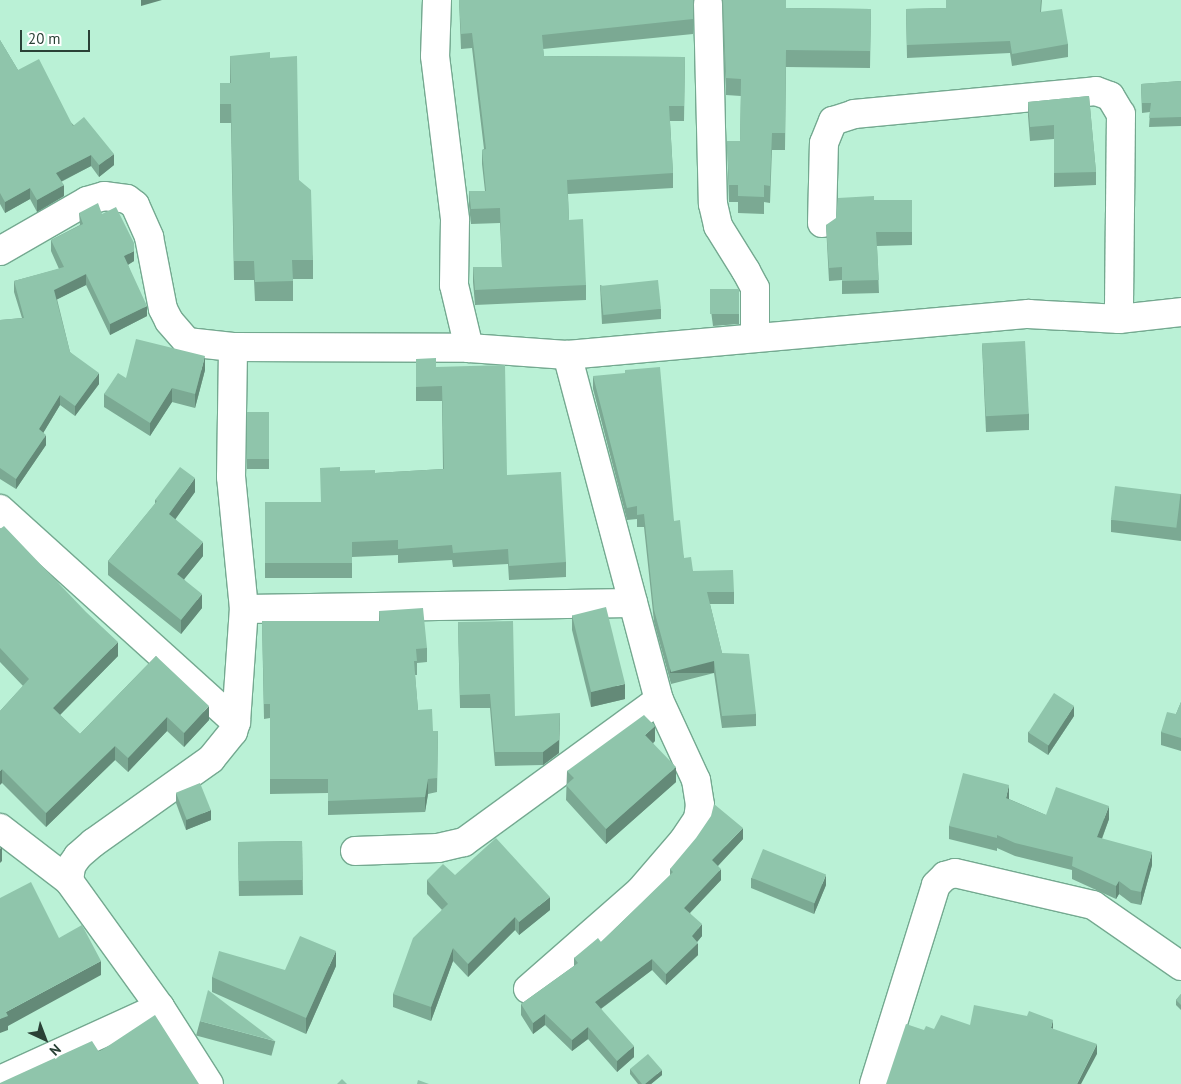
<!DOCTYPE html>
<html>
<head>
<meta charset="utf-8">
<style>
  body { margin:0 }
  #map { position:relative; width:1181px; height:1084px; overflow:hidden; background:#baf1d6; font-family:"PT Sans",sans-serif }
  div>[style] { position:absolute }
  .roads { filter:drop-shadow(1px 0 #74a990) drop-shadow(-1px 0 #74a990) drop-shadow(0 1px #74a990) drop-shadow(0 -1px #74a990) }
  .minor>* { height:28px; margin:-14px; padding:0 14px; transform-origin:14px; border-radius:14px; background:#fff }
  .wall>* { inset:0; background:#7ba993; transform-origin:0 0 }
  .shaded-wall>* { inset:0; background:#648a78; transform-origin:0 0 }
  .building>* { inset:0; background:#8fc5ab; transform-origin:0 0 }
  span { translate:-50% -50%; white-space:nowrap; text-align:center; line-height:1.15; -webkit-text-stroke:4px #fff; paint-order:stroke }
  .north { position:absolute; left:20px; top:1014px; width:50px; height:50px; -webkit-text-stroke:4px #fff; paint-order:stroke; rotate:137deg; font-size:14px; font-weight:700; line-height:20px; text-align:center; color:#2a4136 }
  .north::after { content:''; display:block; margin:auto; width:18px; height:22px; background:#2a4136; clip-path:polygon(50% 0,100% 100%,50% 72%,0 100%) }
  .scale { position:absolute; left:20px; top:30px; width:70px; height:22px; box-sizing:border-box; border:2px solid #2a4136; border-top:0; padding-left:6px; font-size:15px; line-height:18px; white-space:nowrap; color:#2a4136; -webkit-text-stroke:4px #fff; paint-order:stroke }
</style>
</head>
<body>
<div id="map">
  <div class="roads">
    <div class="minor">
      <i style="left:437px;top:0;width:56px;rotate:92deg"></i>
      <i style="left:435px;top:56px;width:165px;rotate:83deg"></i>
      <i style="left:455px;top:220px;width:65px;rotate:90.9deg"></i>
      <i style="left:454px;top:285px;width:65px;rotate:76.6deg"></i>
      <i style="left:708px;top:4px;width:200px;rotate:88.6deg"></i>
      <i style="left:713px;top:204px;width:23px;rotate:77deg"></i>
      <i style="left:718px;top:226px;width:53px;rotate:58.1deg"></i>
      <i style="left:746px;top:271px;width:19px;rotate:62deg"></i>
      <i style="left:755px;top:288px;width:50px;rotate:90deg"></i>
      <i style="left:822px;top:223px;width:80px;rotate:-88.6deg"></i>
      <i style="left:824px;top:143px;width:24px;rotate:-68deg"></i>
      <i style="left:833px;top:121px;width:22px;rotate:-18deg"></i>
      <i style="left:854px;top:114px;width:243px;rotate:-5.4deg"></i>
      <i style="left:1096px;top:91px;width:15px;rotate:20deg"></i>
      <i style="left:1110px;top:96px;width:21px;rotate:59deg"></i>
      <i style="left:1121px;top:114px;width:205px;rotate:90.6deg"></i>
      <i style="left:0;top:251px;width:100px;rotate:-29.9deg"></i>
      <i style="left:87px;top:201px;width:18px;rotate:-16deg"></i>
      <i style="left:104px;top:196px;width:23px;rotate:7deg"></i>
      <i style="left:127px;top:199px;width:10px;rotate:37deg"></i>
      <i style="left:135px;top:205px;width:35px;rotate:66deg"></i>
      <i style="left:149px;top:237px;width:73px;rotate:79deg"></i>
      <i style="left:163px;top:309px;width:13px;rotate:63deg"></i>
      <i style="left:169px;top:321px;width:28px;rotate:49deg"></i>
      <i style="left:187px;top:342px;width:46px;rotate:6.2deg"></i>
      <i style="left:233px;top:347px;width:236px;rotate:0.2deg"></i>
      <i style="left:469px;top:348px;width:98px;rotate:4.1deg"></i>
      <i style="left:567px;top:355px;width:463px;rotate:-5.1deg"></i>
      <i style="left:1028px;top:314px;width:91px;rotate:3.1deg"></i>
      <i style="left:1119px;top:319px;width:62px;rotate:-6.4deg"></i>
      <i style="left:0;top:509px;width:318px;rotate:42.1deg"></i>
      <i style="left:244px;top:609px;width:389px;rotate:-0.9deg"></i>
      <i style="left:0;top:828px;width:87px;rotate:37.5deg"></i>
      <i style="left:69px;top:881px;width:155px;rotate:54.2deg"></i>
      <i style="left:160px;top:1007px;width:91px;rotate:57.5deg"></i>
      <i style="left:355px;top:851px;width:83px;rotate:-2.1deg"></i>
      <i style="left:438px;top:848px;width:27px;rotate:-13deg"></i>
      <i style="left:464px;top:842px;width:241px;rotate:-36.1deg"></i>
      <i style="left:69px;top:881px;width:15px;rotate:-82deg"></i>
      <i style="left:71px;top:866px;width:12px;rotate:-55deg"></i>
      <i style="left:78px;top:856px;width:20px;rotate:-41deg"></i>
      <i style="left:93px;top:843px;width:145px;rotate:-35.4deg"></i>
      <i style="left:211px;top:759px;width:35px;rotate:-51deg"></i>
      <i style="left:233px;top:732px;width:10px;rotate:-73deg"></i>
      <i style="left:236px;top:722px;width:113px;rotate:-86deg"></i>
      <i style="left:244px;top:609px;width:133px;rotate:-95.6deg"></i>
      <i style="left:231px;top:477px;width:130px;rotate:-89.1deg"></i>
      <i style="left:528px;top:989px;width:149px;rotate:-41.2deg"></i>
      <i style="left:640px;top:891px;width:66px;rotate:-49.3deg"></i>
      <i style="left:683px;top:841px;width:27px;rotate:-56deg"></i>
      <i style="left:698px;top:819px;width:14px;rotate:-82deg"></i>
      <i style="left:700px;top:805px;width:25px;rotate:-99deg"></i>
      <i style="left:696px;top:780px;width:88px;rotate:-114.8deg"></i>
      <i style="left:659px;top:700px;width:357px;rotate:-104.9deg"></i>
      <i style="left:0;top:1080px;width:176px;rotate:-24.5deg"></i>
      <i style="left:874px;top:1084px;width:208px;rotate:-72.7deg"></i>
      <i style="left:936px;top:885px;width:13px;rotate:-45deg"></i>
      <i style="left:945px;top:876px;width:10px;rotate:-17deg"></i>
      <i style="left:955px;top:873px;width:142px;rotate:13.1deg"></i>
      <i style="left:1093px;top:905px;width:107px;rotate:34.7deg"></i>
    </div>
  </div>
  <div class="wall">
    <i style="clip-path:polygon(459px 0,694px 0,693px 34px,543px 49px,544px 56px,685px 57px,684px 121px,670px 121px,673px 173px,673px 188px,568px 194px,569px 220px,586px 285px,586px 300px,475px 305px,473px 282px,473px 267px,502px 267px,500px 223px,471px 224px,469px 206px,469px 191px,485px 191px,482px 164px,482px 150px,484px 149px,472px 48px,461px 49px)"></i>
    <i style="clip-path:polygon(722px 0,786px 0,786px 8px,871px 9px,870px 68px,786px 67px,785px 150px,772px 150px,770px 203px,764px 202px,764px 214px,738px 213px,738px 202px,729px 202px,727px 141px,740px 141px,741px 96px,726px 95px)"></i>
    <i style="clip-path:polygon(1042px 0,1041px 12px,1068px 44px,1068px 57px,1012px 66px,1010px 53px,907px 58px,906px 9px,946px 8px)"></i>
    <i style="clip-path:polygon(0 40px,18px 70px,114px 165px,99px 177px,91px 166px,61px 182px,64px 196px,37px 212px,30px 199px,5px 213px,0 204px)"></i>
    <i style="clip-path:polygon(230px 56px,270px 58px,299px 180px,313px 260px,313px 279px,293px 279px,293px 301px,255px 301px,254px 280px,234px 280px,231px 123px,220px 123px,220px 83px,230px 83px)"></i>
    <i style="clip-path:polygon(1181px 81px,1181px 126px,1149px 127px,1150px 112px,1142px 113px,1141px 84px)"></i>
    <i style="clip-path:polygon(1089px 96px,1096px 172px,1096px 185px,1054px 187px,1054px 139px,1030px 141px,1028px 116px,1028px 102px)"></i>
    <i style="clip-path:polygon(912px 200px,912px 245px,877px 246px,879px 293px,842px 294px,842px 280px,829px 281px,826px 225px)"></i>
    <i style="clip-path:polygon(79px 213px,102px 214px,134px 261px,128px 265px,147px 316px,110px 335px,86px 285px,57px 299px,70px 352px,99px 384px,75px 416px,60px 405px,43px 433px,46px 445px,16px 489px,0 479px,0 320px,22px 318px,14px 292px,14px 281px,59px 269px,51px 251px,51px 240px,80px 225px)"></i>
    <i style="clip-path:polygon(600px 285px,661px 309px,661px 319px,602px 324px)"></i>
    <i style="clip-path:polygon(739px 289px,739px 324px,713px 326px,710px 303px,710px 292px)"></i>
    <i style="clip-path:polygon(982px 344px,1029px 414px,1029px 430px,986px 432px)"></i>
    <i style="clip-path:polygon(416px 359px,436px 367px,507px 475px,566px 562px,566px 577px,509px 580px,508px 564px,453px 567px,452px 560px,398px 563px,398px 555px,352px 557px,352px 578px,265px 578px,265px 502px,321px 502px,375px 473px,443px 469px,442px 401px,416px 401px)"></i>
    <i style="clip-path:polygon(205px 370px,195px 408px,172px 402px,150px 436px,104px 407px,104px 394px,126px 378px)"></i>
    <i style="clip-path:polygon(593px 376px,674px 521px,684px 558px,693px 571px,734px 592px,734px 604px,710px 604px,722px 653px,756px 714px,756px 726px,722px 728px,714px 673px,671px 684px,654px 622px,644px 527px,637px 527px,637px 519px,627px 520px,593px 389px)"></i>
    <i style="left:247px;top:412px;width:22px;height:57px"></i>
    <i style="clip-path:polygon(195px 492px,175px 519px,203px 556px,184px 579px,202px 608px,181px 634px,108px 575px,108px 561px,155px 504px,155px 500px)"></i>
    <i style="clip-path:polygon(1181px 494px,1181px 541px,1111px 532px,1111px 520px)"></i>
    <i style="clip-path:polygon(0 529px,118px 656px,60px 715px,80px 734px,156px 656px,209px 720px,184px 747px,167px 731px,128px 772px,115px 760px,46px 827px,2px 783px,0 711px,23px 686px,0 662px)"></i>
    <i style="clip-path:polygon(379px 611px,427px 648px,427px 662px,417px 663px,417px 675px,415px 675px,418px 710px,433px 731px,438px 731px,437px 792px,428px 794px,425px 812px,328px 815px,328px 793px,270px 794px,270px 718px,264px 719px,262px 621px,379px 621px)"></i>
    <i style="clip-path:polygon(572px 615px,625px 699px,591px 707px,572px 630px)"></i>
    <i style="clip-path:polygon(458px 622px,515px 716px,559px 753px,543px 765px,495px 766px,490px 708px,460px 708px)"></i>
    <i style="clip-path:polygon(1181px 702px,1181px 751px,1161px 745px,1161px 732px,1176px 714px)"></i>
    <i style="clip-path:polygon(1074px 716px,1048px 755px,1028px 742px,1028px 732px)"></i>
    <i style="clip-path:polygon(655px 741px,653px 743px,676px 782px,606px 844px,566px 800px,567px 771px)"></i>
    <i style="clip-path:polygon(176px 793px,211px 820px,186px 830px,176px 803px)"></i>
    <i style="clip-path:polygon(1009px 799px,1046px 815px,1109px 819px,1102px 839px,1152px 865px,1141px 905px,1131px 903px,1119px 894px,1116px 899px,1072px 879px,1072px 870px,1015px 856px,997px 848px,997px 851px,949px 839px,949px 826px)"></i>
    <i style="clip-path:polygon(743px 839px,718px 866px,721px 880px,690px 913px,702px 936px,697px 942px,698px 955px,666px 985px,652px 970px,601px 1009px,634px 1057px,617px 1072px,588px 1039px,572px 1051px,545px 1025px,533px 1034px,521px 1015px,521px 1004px,574px 966px,574px 958px,601px 942px,670px 876px,670px 869px)"></i>
    <i style="left:302px;top:841px;width:54px;height:64px;rotate:89deg"></i>
    <i style="clip-path:polygon(455px 875px,550px 910px,519px 935px,515px 930px,468px 977px,453px 961px,431px 1021px,393px 1007px,393px 994px,442px 910px,427px 894px,427px 880px)"></i>
    <i style="clip-path:polygon(751px 878px,826px 885px,814px 914px,751px 888px)"></i>
    <i style="clip-path:polygon(336px 966px,306px 1034px,212px 992px,212px 977px,285px 970px)"></i>
    <i style="clip-path:polygon(1181px 994px,1181px 1010px,1176px 1005px,1176px 1000px)"></i>
    <i style="left:200px;top:1021px;width:78px;height:15px;rotate:15deg"></i>
    <i style="clip-path:polygon(630px 1069px,662px 1075px,651px 1084px,638px 1084px,630px 1074px)"></i>
  </div>
  <div class="shaded-wall">
    <i style="clip-path:polygon(141px 0,162px 0,141px 6px)"></i>
    <i style="clip-path:polygon(114px 154px,114px 165px,99px 177px,99px 165px)"></i>
    <i style="clip-path:polygon(91px 155px,91px 166px,56px 184px,56px 173px)"></i>
    <i style="clip-path:polygon(64px 185px,64px 196px,37px 212px,37px 200px)"></i>
    <i style="clip-path:polygon(30px 188px,30px 199px,5px 213px,5px 202px)"></i>
    <i style="clip-path:polygon(134px 251px,134px 261px,124px 267px,124px 256px)"></i>
    <i style="clip-path:polygon(86px 274px,86px 285px,54px 301px,54px 290px)"></i>
    <i style="clip-path:polygon(147px 306px,147px 316px,110px 335px,110px 324px)"></i>
    <i style="clip-path:polygon(205px 356px,205px 370px,195px 408px,195px 394px)"></i>
    <i style="clip-path:polygon(99px 373px,99px 384px,75px 416px,75px 406px)"></i>
    <i style="clip-path:polygon(172px 388px,172px 402px,150px 436px,150px 423px)"></i>
    <i style="clip-path:polygon(60px 395px,60px 405px,39px 440px,39px 429px)"></i>
    <i style="clip-path:polygon(46px 435px,46px 445px,16px 489px,16px 479px)"></i>
    <i style="clip-path:polygon(195px 478px,195px 492px,169px 528px,169px 514px)"></i>
    <i style="clip-path:polygon(203px 542px,203px 556px,177px 588px,177px 574px)"></i>
    <i style="clip-path:polygon(202px 594px,202px 608px,181px 634px,181px 620px)"></i>
    <i style="clip-path:polygon(118px 642px,118px 656px,53px 722px,53px 708px)"></i>
    <i style="left:714px;top:661px;width:12px;height:44px;rotate:90deg"></i>
    <i style="clip-path:polygon(625px 684px,625px 699px,591px 707px,591px 692px)"></i>
    <i style="clip-path:polygon(209px 706px,209px 720px,184px 747px,184px 733px)"></i>
    <i style="clip-path:polygon(1074px 706px,1074px 716px,1048px 755px,1048px 745px)"></i>
    <i style="clip-path:polygon(560px 713px,559px 753px,543px 765px,543px 752px)"></i>
    <i style="clip-path:polygon(167px 717px,167px 731px,128px 772px,128px 758px)"></i>
    <i style="clip-path:polygon(655px 726px,655px 741px,645px 751px,645px 735px)"></i>
    <i style="clip-path:polygon(115px 746px,115px 760px,46px 827px,46px 813px)"></i>
    <i style="clip-path:polygon(676px 767px,676px 782px,606px 844px,606px 829px)"></i>
    <i style="clip-path:polygon(2px 769px,2px 783px,0 785px,0 771px)"></i>
    <i style="clip-path:polygon(428px 779px,428px 794px,425px 812px,425px 797px)"></i>
    <i style="clip-path:polygon(1009px 785px,1009px 799px,1006px 811px,1006px 798px)"></i>
    <i style="clip-path:polygon(1109px 806px,1109px 819px,1097px 851px,1097px 837px)"></i>
    <i style="clip-path:polygon(211px 810px,211px 820px,186px 830px,186px 820px)"></i>
    <i style="clip-path:polygon(743px 828px,743px 839px,712px 872px,712px 860px)"></i>
    <i style="clip-path:polygon(2px 847px,2px 861px,0 863px,0 849px)"></i>
    <i style="clip-path:polygon(1152px 852px,1152px 865px,1141px 905px,1141px 892px)"></i>
    <i style="clip-path:polygon(721px 869px,721px 880px,684px 919px,684px 908px)"></i>
    <i style="clip-path:polygon(826px 875px,826px 885px,814px 914px,814px 904px)"></i>
    <i style="clip-path:polygon(1119px 881px,1119px 894px,1116px 899px,1116px 886px)"></i>
    <i style="clip-path:polygon(550px 897px,550px 910px,519px 935px,519px 922px)"></i>
    <i style="clip-path:polygon(515px 917px,515px 930px,468px 977px,468px 964px)"></i>
    <i style="clip-path:polygon(702px 924px,702px 936px,692px 948px,692px 936px)"></i>
    <i style="clip-path:polygon(698px 943px,698px 955px,666px 985px,666px 974px)"></i>
    <i style="clip-path:polygon(453px 948px,453px 961px,431px 1021px,431px 1007px)"></i>
    <i style="clip-path:polygon(336px 951px,336px 966px,306px 1034px,306px 1018px)"></i>
    <i style="clip-path:polygon(652px 959px,652px 970px,595px 1013px,595px 1002px)"></i>
    <i style="clip-path:polygon(101px 961px,101px 975px,8px 1026px,8px 1030px,0 1033px,0 1019px,6px 1012px)"></i>
    <i style="clip-path:polygon(545px 1014px,545px 1025px,533px 1034px,533px 1023px)"></i>
    <i style="clip-path:polygon(1053px 1020px,1053px 1029px,1051px 1028px)"></i>
    <i style="clip-path:polygon(588px 1027px,588px 1039px,572px 1051px,572px 1040px)"></i>
    <i style="clip-path:polygon(1097px 1044px,1097px 1054px,1081px 1084px,1077px 1084px)"></i>
    <i style="clip-path:polygon(634px 1046px,634px 1057px,617px 1072px,617px 1061px)"></i>
    <i style="clip-path:polygon(662px 1070px,662px 1075px,651px 1084px,645px 1084px)"></i>
  </div>
  <div class="building">
    <i style="clip-path:polygon(459px 0,693px 0,693px 19px,542px 35px,544px 56px,685px 57px,684px 106px,669px 106px,673px 173px,567px 180px,569px 220px,583px 219px,586px 285px,475px 290px,473px 267px,502px 267px,500px 208px,471px 209px,469px 191px,486px 191px,482px 150px,486px 149px,472px 33px,461px 34px)"></i>
    <i style="clip-path:polygon(723px 0,786px 0,786px 8px,871px 9px,870px 51px,786px 50px,785px 133px,772px 133px,770px 186px,764px 185px,764px 197px,738px 196px,738px 185px,729px 185px,727px 141px,740px 141px,741px 79px,726px 78px)"></i>
    <i style="clip-path:polygon(946px 0,1041px 0,1040px 12px,1062px 9px,1068px 44px,1012px 54px,1010px 41px,907px 45px,906px 9px,946px 8px)"></i>
    <i style="clip-path:polygon(0 40px,18px 70px,39px 59px,73px 126px,84px 117px,114px 154px,99px 165px,91px 155px,56px 173px,64px 185px,37px 200px,30px 188px,5px 202px,0 193px)"></i>
    <i style="clip-path:polygon(270px 52px,270px 58px,297px 56px,299px 180px,311px 190px,313px 260px,292px 260px,293px 281px,255px 282px,254px 261px,234px 261px,231px 104px,220px 104px,220px 83px,231px 83px,230px 56px)"></i>
    <i style="clip-path:polygon(1181px 81px,1181px 117px,1149px 118px,1151px 103px,1142px 103px,1141px 84px)"></i>
    <i style="clip-path:polygon(1089px 96px,1096px 172px,1054px 173px,1054px 125px,1030px 127px,1028px 102px)"></i>
    <i style="clip-path:polygon(874px 196px,874px 200px,912px 200px,912px 232px,876px 232px,879px 280px,842px 281px,842px 267px,829px 268px,826px 225px,836px 218px,838px 198px)"></i>
    <i style="clip-path:polygon(98px 203px,102px 214px,116px 207px,134px 243px,134px 251px,124px 256px,147px 306px,110px 324px,86px 274px,54px 290px,70px 352px,99px 373px,75px 406px,60px 395px,39px 429px,46px 435px,16px 479px,0 468px,0 320px,24px 318px,14px 281px,64px 267px,51px 240px,83px 224px,79px 213px)"></i>
    <i style="left:658px;top:280px;width:29px;height:58px;rotate:84deg"></i>
    <i style="left:739px;top:289px;width:25px;height:29px;rotate:90deg"></i>
    <i style="clip-path:polygon(136px 339px,205px 356px,195px 394px,172px 388px,150px 423px,104px 394px,118px 373px,126px 378px)"></i>
    <i style="left:1025px;top:341px;width:73px;height:43px;rotate:87deg"></i>
    <i style="clip-path:polygon(436px 358px,436px 367px,505px 365px,507px 475px,561px 472px,566px 562px,509px 566px,508px 549px,453px 553px,452px 545px,398px 549px,398px 540px,352px 542px,352px 563px,265px 563px,265px 502px,321px 502px,320px 468px,340px 467px,340px 471px,375px 470px,375px 473px,444px 469px,442px 386px,416px 387px,416px 359px)"></i>
    <i style="clip-path:polygon(660px 367px,674px 521px,680px 520px,684px 558px,691px 557px,693px 571px,733px 570px,734px 592px,707px 592px,722px 653px,749px 654px,756px 714px,722px 716px,714px 661px,671px 672px,654px 610px,644px 514px,637px 515px,637px 506px,627px 508px,593px 376px,625px 373px,625px 370px)"></i>
    <i style="left:247px;top:412px;width:22px;height:47px"></i>
    <i style="clip-path:polygon(180px 467px,195px 478px,169px 514px,203px 542px,177px 574px,202px 594px,181px 620px,108px 561px,157px 501px,155px 500px)"></i>
    <i style="left:1115px;top:486px;width:66px;height:34px;rotate:7deg"></i>
    <i style="clip-path:polygon(4px 526px,86px 612px,118px 642px,53px 708px,80px 734px,156px 656px,209px 706px,184px 733px,167px 717px,128px 758px,115px 746px,46px 813px,2px 769px,0 771px,0 711px,29px 679px,0 648px,0 529px)"></i>
    <i style="left:606px;top:607px;width:79px;height:35px;rotate:76deg"></i>
    <i style="clip-path:polygon(423px 608px,427px 648px,416px 649px,417px 661px,414px 661px,418px 710px,432px 709px,433px 731px,438px 731px,437px 778px,428px 779px,425px 797px,328px 801px,328px 779px,270px 779px,270px 704px,264px 704px,262px 621px,380px 621px,379px 611px)"></i>
    <i style="clip-path:polygon(513px 621px,515px 716px,560px 713px,559px 740px,543px 752px,495px 752px,490px 694px,460px 695px,458px 622px)"></i>
    <i style="left:1054px;top:693px;width:24px;height:47px;rotate:33deg"></i>
    <i style="clip-path:polygon(1181px 702px,1181px 738px,1161px 732px,1167px 712px,1176px 714px)"></i>
    <i style="clip-path:polygon(644px 715px,655px 726px,645px 735px,676px 767px,606px 829px,566px 785px,574px 778px,567px 771px)"></i>
    <i style="clip-path:polygon(963px 773px,1009px 785px,1006px 798px,1046px 815px,1056px 787px,1109px 806px,1097px 837px,1152px 852px,1141px 892px,1131px 890px,1119px 881px,1116px 886px,1072px 866px,1073px 857px,1015px 843px,997px 835px,997px 838px,949px 826px)"></i>
    <i style="left:200px;top:783px;width:29px;height:26px;rotate:68deg"></i>
    <i style="clip-path:polygon(714px 804px,743px 828px,712px 860px,721px 869px,684px 908px,702px 924px,692px 936px,698px 943px,666px 974px,652px 959px,595px 1002px,634px 1046px,617px 1061px,588px 1027px,572px 1040px,545px 1014px,533px 1023px,521px 1004px,578px 963px,574px 958px,598px 938px,601px 942px,673px 872px,670px 869px,696px 838px,711px 816px)"></i>
    <i style="clip-path:polygon(496px 838px,550px 897px,519px 922px,515px 917px,468px 964px,453px 948px,431px 1007px,393px 994px,413px 938px,448px 904px,427px 880px,443px 864px,455px 875px)"></i>
    <i style="left:302px;top:841px;width:39px;height:64px;rotate:89deg"></i>
    <i style="left:763px;top:849px;width:68px;height:31px;rotate:22deg"></i>
    <i style="clip-path:polygon(31px 882px,59px 938px,82px 925px,101px 961px,6px 1012px,8px 1016px,0 1019px,0 898px)"></i>
    <i style="clip-path:polygon(300px 936px,336px 951px,306px 1018px,212px 977px,219px 951px,285px 970px)"></i>
    <i style="clip-path:polygon(208px 990px,275px 1041px,200px 1021px)"></i>
    <i style="clip-path:polygon(1181px 994px,1181px 1005px,1176px 1000px)"></i>
    <i style="clip-path:polygon(974px 1005px,1027px 1016px,1029px 1011px,1053px 1020px,1051px 1028px,1097px 1044px,1077px 1084px,886px 1084px,906px 1024px,924px 1030px,926px 1026px,934px 1029px,941px 1015px,970px 1025px)"></i>
    <i style="clip-path:polygon(155px 1015px,199px 1084px,0 1084px,0 1083px,92px 1041px,99px 1052px)"></i>
    <i style="clip-path:polygon(648px 1054px,662px 1070px,645px 1084px,642px 1084px,630px 1069px)"></i>
    <i style="clip-path:polygon(342px 1079px,347px 1084px,337px 1084px)"></i>
    <i style="clip-path:polygon(418px 1080px,429px 1084px,417px 1084px)"></i>
  </div>
  <div class="north">N</div>
  <div class="scale">20 m</div>
</div>
</body>
</html>
